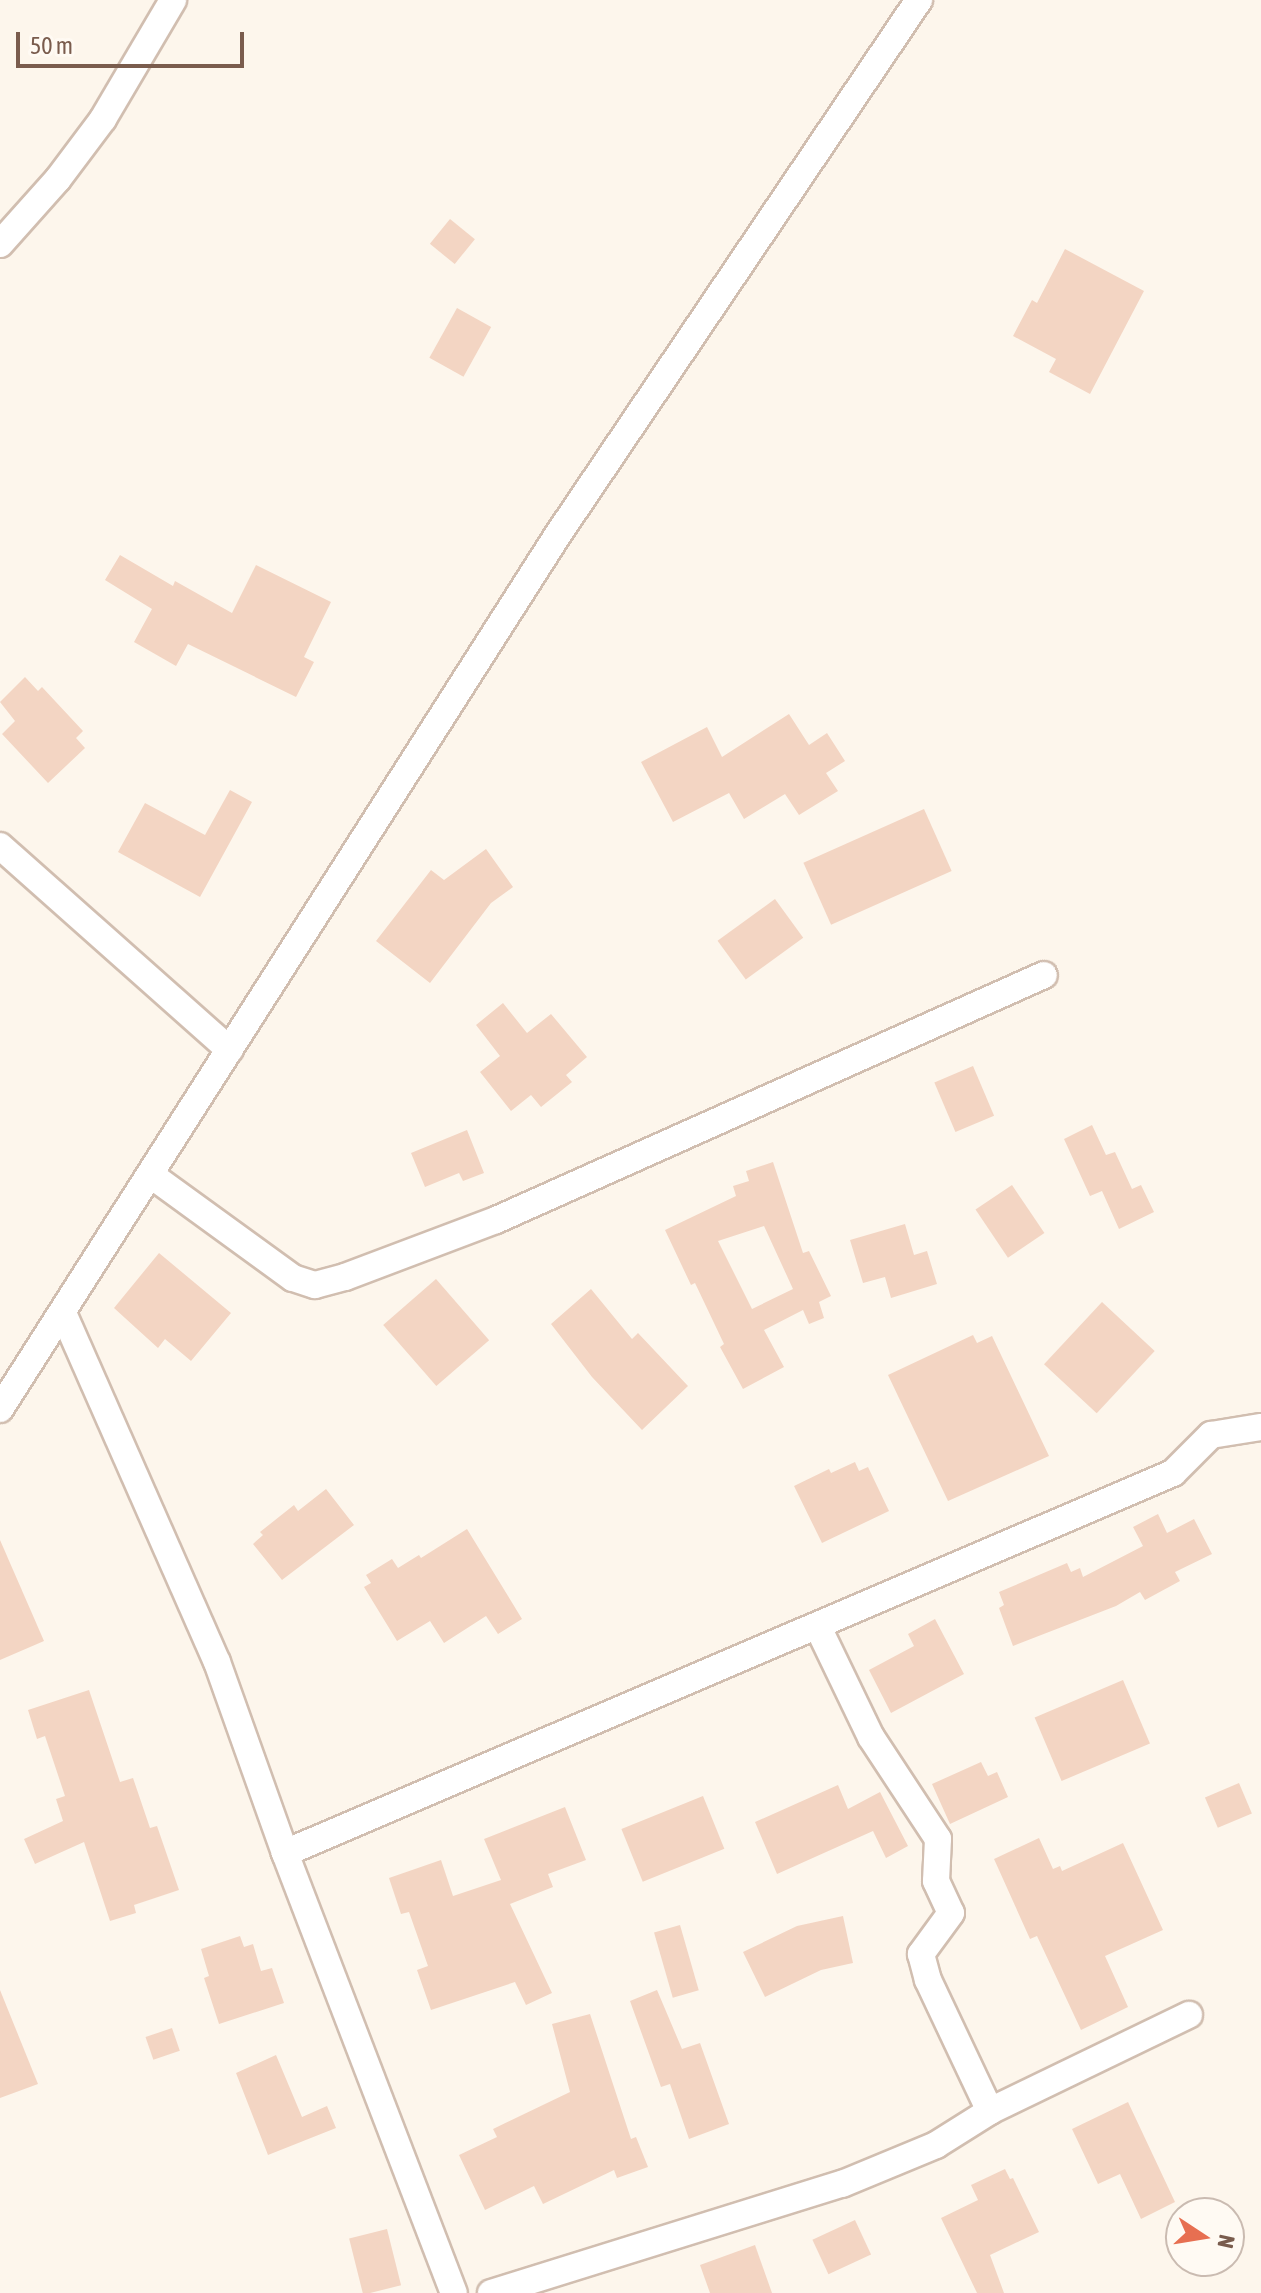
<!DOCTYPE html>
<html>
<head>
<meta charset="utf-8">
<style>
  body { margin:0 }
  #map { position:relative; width:1261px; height:2293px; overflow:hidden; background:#fdf6ec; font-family:"Asap Condensed",sans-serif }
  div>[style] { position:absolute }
  .building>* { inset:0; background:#f3d5c3; transform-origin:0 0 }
  .roads { filter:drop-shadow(2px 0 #d1beb0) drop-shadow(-2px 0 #d1beb0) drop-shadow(0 2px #d1beb0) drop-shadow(0 -2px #d1beb0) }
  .minor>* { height:26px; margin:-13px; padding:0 13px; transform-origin:13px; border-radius:13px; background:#fff }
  span { translate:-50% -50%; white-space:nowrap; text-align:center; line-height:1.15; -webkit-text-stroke:6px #fffaf3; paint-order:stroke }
  .north { position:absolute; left:1165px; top:2197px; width:80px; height:80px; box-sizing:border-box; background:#fffaf3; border:2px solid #cabbb1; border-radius:50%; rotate:102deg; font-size:22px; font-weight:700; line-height:32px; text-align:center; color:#7a5c4d }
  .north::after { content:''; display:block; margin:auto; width:28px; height:36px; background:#e76f51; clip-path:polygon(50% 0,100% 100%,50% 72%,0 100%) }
  .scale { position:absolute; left:16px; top:32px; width:228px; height:36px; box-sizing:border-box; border:4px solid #7a5c4d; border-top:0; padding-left:10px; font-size:24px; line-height:28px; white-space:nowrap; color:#7a5c4d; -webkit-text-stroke:6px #fffaf3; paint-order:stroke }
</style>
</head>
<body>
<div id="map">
  <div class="building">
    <i style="left:450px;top:219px;width:32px;height:32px;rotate:39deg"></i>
    <i style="clip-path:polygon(1065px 249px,1144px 291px,1090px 394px,1049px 372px,1056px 359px,1013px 336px,1032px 300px,1037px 303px)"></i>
    <i style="left:457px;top:308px;width:39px;height:57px;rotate:29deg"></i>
    <i style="clip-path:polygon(120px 555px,173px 586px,175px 581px,232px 613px,256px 565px,331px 602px,304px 657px,314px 662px,296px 697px,188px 644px,176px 666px,134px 642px,152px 609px,105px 580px)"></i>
    <i style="clip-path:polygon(25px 677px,38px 691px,42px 687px,83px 731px,76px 738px,85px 748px,48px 783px,2px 734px,15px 721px,0 702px)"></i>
    <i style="clip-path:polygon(789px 714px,809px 745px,827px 733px,845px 761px,826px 773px,838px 791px,799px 815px,785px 794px,744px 819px,729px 793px,673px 822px,641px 762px,707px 727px,722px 757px)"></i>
    <i style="clip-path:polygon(230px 790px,252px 802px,200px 897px,118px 852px,145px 803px,205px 835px)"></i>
    <i style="left:924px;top:809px;width:68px;height:132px;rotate:66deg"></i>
    <i style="clip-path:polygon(486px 849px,513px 887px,491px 903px,430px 983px,376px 941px,431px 870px,444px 880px)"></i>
    <i style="left:775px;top:899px;width:48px;height:71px;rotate:54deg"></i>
    <i style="clip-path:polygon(503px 1003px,527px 1033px,551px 1014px,587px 1057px,566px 1075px,572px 1082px,541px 1107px,531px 1095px,511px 1111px,480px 1072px,500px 1056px,476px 1025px)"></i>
    <i style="left:973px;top:1066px;width:54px;height:42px;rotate:67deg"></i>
    <i style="clip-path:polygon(1092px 1125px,1106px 1155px,1115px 1152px,1132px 1189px,1141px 1185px,1154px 1212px,1119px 1229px,1102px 1191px,1090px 1196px,1064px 1139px)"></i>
    <i style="clip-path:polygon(467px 1130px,484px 1173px,463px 1181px,459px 1173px,425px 1187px,411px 1153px)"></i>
    <i style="clip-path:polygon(evenodd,773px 1162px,803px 1253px,809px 1251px,831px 1296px,819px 1302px,824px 1318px,809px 1324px,803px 1310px,764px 1330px,784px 1367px,743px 1389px,720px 1347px,724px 1344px,695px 1283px,691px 1285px,665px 1230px,736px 1196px,733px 1186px,749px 1181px,746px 1171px,773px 1162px,764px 1226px,793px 1289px,752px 1309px,718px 1241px,764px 1226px)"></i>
    <i style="left:1012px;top:1185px;width:58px;height:44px;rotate:56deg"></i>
    <i style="clip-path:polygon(905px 1224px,914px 1255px,927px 1251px,937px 1284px,891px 1298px,885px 1277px,863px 1283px,850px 1240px)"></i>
    <i style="clip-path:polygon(159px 1253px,231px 1313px,191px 1361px,165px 1339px,158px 1348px,114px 1308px)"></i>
    <i style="left:436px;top:1279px;width:81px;height:70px;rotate:49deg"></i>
    <i style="clip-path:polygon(591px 1289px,632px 1339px,638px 1333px,688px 1386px,642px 1430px,592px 1377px,551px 1324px)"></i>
    <i style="left:1102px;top:1302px;width:72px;height:85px;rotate:43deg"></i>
    <i style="clip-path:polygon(973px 1335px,977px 1343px,992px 1336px,1049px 1456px,948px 1501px,888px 1375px)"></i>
    <i style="clip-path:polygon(855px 1462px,859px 1471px,868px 1467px,889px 1511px,822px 1543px,794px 1486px,829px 1469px,831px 1473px)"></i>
    <i style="clip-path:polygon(326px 1489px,354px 1525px,282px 1580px,253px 1544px,263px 1535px,260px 1532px,294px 1505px,298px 1511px)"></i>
    <i style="clip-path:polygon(1158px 1514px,1167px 1533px,1194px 1519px,1212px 1554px,1175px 1572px,1180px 1581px,1145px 1600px,1140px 1592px,1116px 1606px,1013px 1646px,999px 1608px,1004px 1605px,999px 1592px,1067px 1563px,1071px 1572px,1080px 1568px,1083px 1577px,1143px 1546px,1133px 1527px)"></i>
    <i style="clip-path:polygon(467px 1529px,522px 1619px,498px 1634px,486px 1616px,444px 1643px,430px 1621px,397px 1641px,364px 1587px,371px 1583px,366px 1575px,392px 1559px,398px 1568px,419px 1555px,421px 1558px)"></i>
    <i style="clip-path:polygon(0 1540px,44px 1641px,0 1660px)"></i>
    <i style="clip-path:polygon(935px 1619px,964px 1674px,891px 1713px,869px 1670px,914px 1646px,908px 1634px)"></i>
    <i style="left:1123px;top:1680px;width:69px;height:96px;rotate:67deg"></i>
    <i style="clip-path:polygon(89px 1690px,120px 1782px,133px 1778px,150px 1828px,157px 1826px,179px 1890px,134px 1905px,136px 1913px,110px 1921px,84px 1842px,35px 1864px,24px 1839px,63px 1821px,56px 1799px,65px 1796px,45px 1736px,37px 1739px,28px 1710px)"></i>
    <i style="clip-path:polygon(981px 1762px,988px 1776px,997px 1772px,1008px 1797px,950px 1824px,932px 1784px)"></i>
    <i style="left:1239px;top:1783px;width:33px;height:37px;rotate:67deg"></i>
    <i style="clip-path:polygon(838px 1785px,848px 1809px,880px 1792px,908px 1846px,886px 1858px,873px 1831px,777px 1874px,755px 1822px)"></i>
    <i style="left:703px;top:1796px;width:57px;height:88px;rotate:68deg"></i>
    <i style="clip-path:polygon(565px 1807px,586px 1860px,548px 1874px,553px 1887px,510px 1904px,552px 1993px,526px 2005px,515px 1982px,431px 2010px,417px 1970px,428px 1966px,409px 1912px,401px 1914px,389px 1878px,441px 1860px,453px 1896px,501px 1880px,484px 1839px)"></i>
    <i style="clip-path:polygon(1039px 1838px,1053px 1869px,1060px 1866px,1062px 1871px,1123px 1843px,1163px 1930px,1105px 1956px,1128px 2007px,1081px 2030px,1037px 1936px,1030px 1939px,994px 1859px)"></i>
    <i style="clip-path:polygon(843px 1916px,853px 1963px,821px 1970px,765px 1997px,743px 1952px,797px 1926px)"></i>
    <i style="left:680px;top:1925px;width:68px;height:27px;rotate:74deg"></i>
    <i style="clip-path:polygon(240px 1936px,244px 1947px,253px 1944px,261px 1971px,272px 1968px,284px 2003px,219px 2024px,204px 1978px,209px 1976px,201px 1949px)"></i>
    <i style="clip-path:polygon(0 1990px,38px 2084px,0 2098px)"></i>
    <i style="clip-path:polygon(657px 1990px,682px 2049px,700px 2043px,729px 2124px,689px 2139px,670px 2084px,661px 2087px,630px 2001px)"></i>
    <i style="clip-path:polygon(590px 2014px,631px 2139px,636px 2137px,648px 2167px,617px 2178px,614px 2170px,543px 2204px,534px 2186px,485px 2210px,459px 2155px,497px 2137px,493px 2129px,570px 2092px,552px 2024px)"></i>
    <i style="left:172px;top:2028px;width:24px;height:28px;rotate:71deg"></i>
    <i style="clip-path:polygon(276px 2055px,302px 2117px,327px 2106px,336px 2128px,268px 2155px,236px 2073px)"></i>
    <i style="clip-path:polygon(1128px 2102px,1175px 2202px,1141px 2219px,1120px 2174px,1098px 2184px,1072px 2129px)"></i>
    <i style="clip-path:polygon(1005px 2169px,1010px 2179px,1013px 2178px,1039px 2232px,990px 2255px,1004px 2293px,977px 2293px,941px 2218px,978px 2200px,971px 2185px)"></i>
    <i style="left:855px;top:2220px;width:38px;height:47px;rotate:65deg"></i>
    <i style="left:387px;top:2229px;width:58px;height:39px;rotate:76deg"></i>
    <i style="clip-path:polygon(755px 2245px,772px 2293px,710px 2293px,700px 2265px)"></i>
  </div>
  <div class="roads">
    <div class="minor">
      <i style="left:0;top:244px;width:87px;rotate:-48.3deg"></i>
      <i style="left:58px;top:179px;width:75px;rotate:-53.1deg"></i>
      <i style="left:103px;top:119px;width:138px;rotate:-59.5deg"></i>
      <i style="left:0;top:846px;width:307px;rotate:41.6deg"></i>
      <i style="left:151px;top:1175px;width:175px;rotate:36deg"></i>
      <i style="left:293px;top:1278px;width:23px;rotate:18deg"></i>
      <i style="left:315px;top:1285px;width:31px;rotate:-15deg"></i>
      <i style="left:345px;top:1277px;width:161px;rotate:-20.7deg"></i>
      <i style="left:496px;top:1220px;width:600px;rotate:-24.09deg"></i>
      <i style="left:63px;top:1313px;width:381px;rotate:66.2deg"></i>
      <i style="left:217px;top:1662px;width:203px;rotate:70.4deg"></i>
      <i style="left:285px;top:1853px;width:471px;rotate:69deg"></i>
      <i style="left:0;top:1409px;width:1036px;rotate:-57.46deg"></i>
      <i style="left:557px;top:536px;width:647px;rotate:-55.97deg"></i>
      <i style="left:818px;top:1627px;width:122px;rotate:64.3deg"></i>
      <i style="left:871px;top:1737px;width:122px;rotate:56.7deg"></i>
      <i style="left:938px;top:1839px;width:42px;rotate:92.7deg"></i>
      <i style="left:936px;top:1881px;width:35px;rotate:65deg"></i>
      <i style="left:951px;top:1913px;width:51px;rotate:126.2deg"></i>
      <i style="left:921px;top:1954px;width:27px;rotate:75deg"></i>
      <i style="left:928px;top:1980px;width:145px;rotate:64.7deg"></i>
      <i style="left:285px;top:1853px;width:966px;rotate:-23.17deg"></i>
      <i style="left:1173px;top:1473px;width:54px;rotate:-45deg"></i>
      <i style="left:1211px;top:1435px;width:51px;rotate:-9.1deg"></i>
      <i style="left:491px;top:2293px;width:368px;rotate:-17.3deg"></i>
      <i style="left:842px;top:2184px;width:102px;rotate:-22.5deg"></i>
      <i style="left:936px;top:2145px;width:64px;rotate:-32.2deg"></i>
      <i style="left:990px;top:2111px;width:221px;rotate:-25.8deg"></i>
    </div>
  </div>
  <div class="north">N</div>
  <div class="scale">50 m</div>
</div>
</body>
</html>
